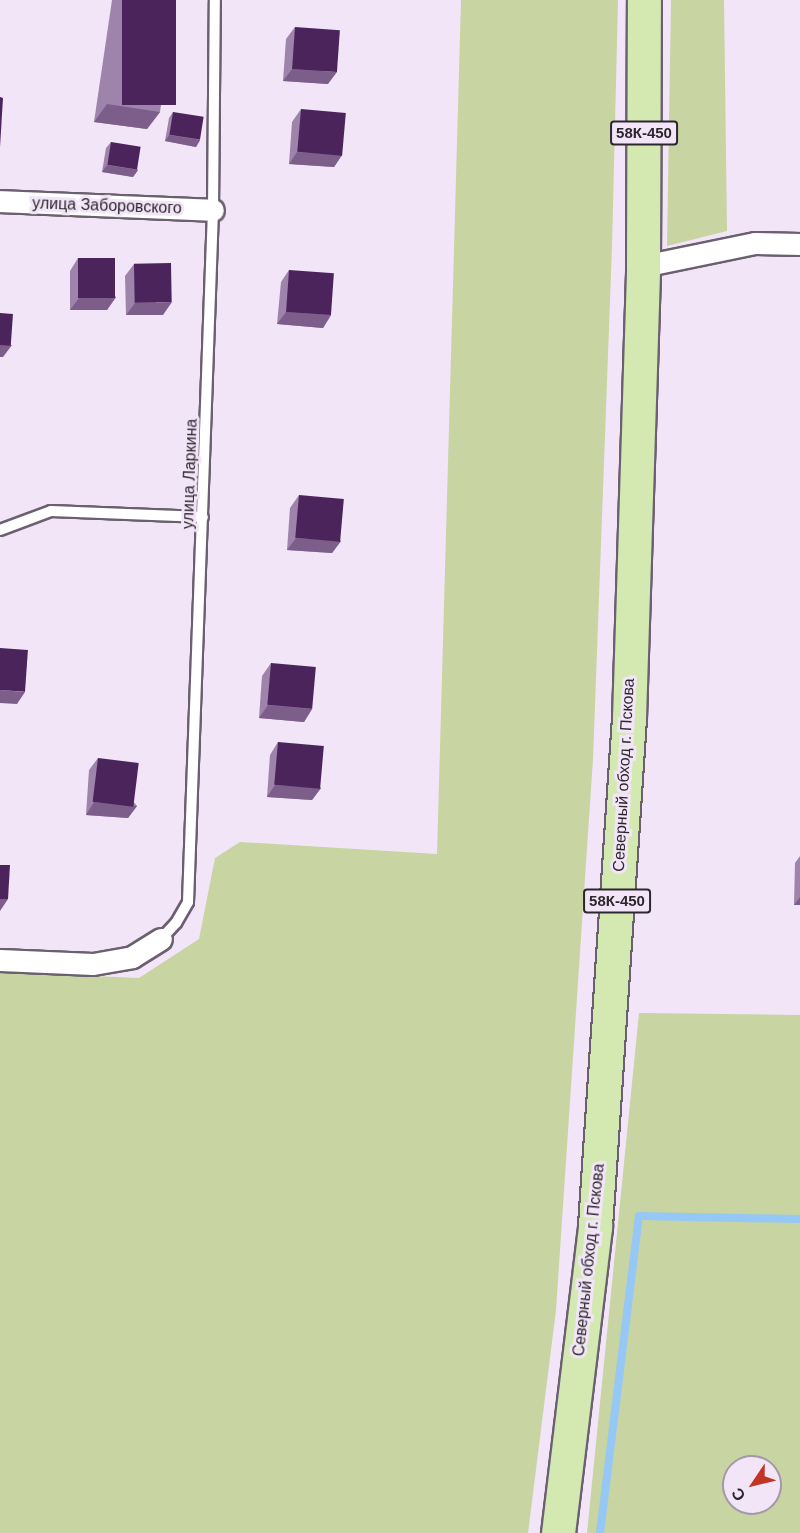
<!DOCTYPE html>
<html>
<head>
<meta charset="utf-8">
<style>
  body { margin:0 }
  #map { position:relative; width:800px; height:1533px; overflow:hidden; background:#f2e5f8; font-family:Helvetica,sans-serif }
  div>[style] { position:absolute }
  .green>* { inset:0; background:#c8d4a2 }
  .stream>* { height:8px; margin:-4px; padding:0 4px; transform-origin:4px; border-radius:4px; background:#95c8f4 }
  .roads { filter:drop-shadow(2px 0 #6b6070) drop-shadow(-2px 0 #6b6070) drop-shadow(0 2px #6b6070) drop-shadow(0 -2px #6b6070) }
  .service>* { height:10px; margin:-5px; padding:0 5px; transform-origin:5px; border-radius:5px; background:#fff }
  .minor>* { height:21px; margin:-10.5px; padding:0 10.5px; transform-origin:10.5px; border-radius:10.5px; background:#fff }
  .trunk>* { height:33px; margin:-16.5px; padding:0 16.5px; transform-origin:16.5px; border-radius:16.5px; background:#d4e8b2 }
  .wall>* { inset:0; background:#9e84aa }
  .shaded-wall>* { inset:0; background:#7d5e8b }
  .building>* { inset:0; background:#4b245c; transform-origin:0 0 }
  span { translate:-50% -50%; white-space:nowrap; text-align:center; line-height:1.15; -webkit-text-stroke:6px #f2e5f8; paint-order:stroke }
  .shield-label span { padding:2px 4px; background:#f2e5f8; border:2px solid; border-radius:4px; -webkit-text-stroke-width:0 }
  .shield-label { font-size:15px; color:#2c272e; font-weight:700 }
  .street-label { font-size:16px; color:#2c272e }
  .north { position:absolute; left:722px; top:1455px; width:60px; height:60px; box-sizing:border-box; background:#f2e5f8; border:2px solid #a399a7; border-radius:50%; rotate:235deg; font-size:16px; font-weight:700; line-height:24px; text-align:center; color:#2c272e }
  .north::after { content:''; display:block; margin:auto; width:21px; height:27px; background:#c23524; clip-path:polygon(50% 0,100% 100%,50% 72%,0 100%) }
</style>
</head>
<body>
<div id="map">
  <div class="green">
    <i style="clip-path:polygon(461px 0,618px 0,612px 247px,593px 759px,556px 1310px,528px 1533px,0 1533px,0 972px,139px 978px,199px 939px,215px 858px,240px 842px,437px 854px)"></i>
    <i style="clip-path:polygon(671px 0,724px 0,727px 231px,667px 246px)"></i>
    <i style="clip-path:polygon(evenodd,639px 1013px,800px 1015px,800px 1533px,587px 1533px,639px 1013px,734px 1467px,770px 1467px,770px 1503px,734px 1503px,734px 1467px)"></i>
  </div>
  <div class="stream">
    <i style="left:600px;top:1533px;width:319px;rotate:-83deg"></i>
    <i style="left:639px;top:1216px;width:161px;rotate:1.1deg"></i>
  </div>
  <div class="roads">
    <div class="service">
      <i style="left:0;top:530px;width:54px;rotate:-20.4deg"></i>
      <i style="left:51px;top:511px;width:152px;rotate:2.3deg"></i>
      <i style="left:161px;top:939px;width:22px;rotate:-47deg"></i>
      <i style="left:176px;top:923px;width:24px;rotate:-60deg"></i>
      <i style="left:188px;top:902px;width:692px;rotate:-87.93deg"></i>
      <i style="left:213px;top:210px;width:210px;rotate:-89.5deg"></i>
    </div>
    <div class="minor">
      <i style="left:0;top:201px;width:213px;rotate:2.4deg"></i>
      <i style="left:643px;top:266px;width:114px;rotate:-11.6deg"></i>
      <i style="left:755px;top:243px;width:45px;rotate:1.3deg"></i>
      <i style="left:0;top:960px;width:93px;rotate:2.5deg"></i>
      <i style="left:93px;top:964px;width:40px;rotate:-10deg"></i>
      <i style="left:132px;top:957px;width:34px;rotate:-32deg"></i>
    </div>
    <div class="trunk">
      <i style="left:558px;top:1533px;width:309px;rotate:-83.1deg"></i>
      <i style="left:595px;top:1226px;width:509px;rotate:-86.17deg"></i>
      <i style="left:629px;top:718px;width:452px;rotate:-88.2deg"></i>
      <i style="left:643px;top:266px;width:266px;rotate:-89.8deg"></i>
    </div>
  </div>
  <div class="wall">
    <i style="clip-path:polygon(112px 0,176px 0,160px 112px,147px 129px,94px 122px)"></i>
    <i style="clip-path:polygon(295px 27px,328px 84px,283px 81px,286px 39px)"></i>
    <i style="clip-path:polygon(301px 109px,342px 155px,334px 167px,289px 164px,292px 122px)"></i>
    <i style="clip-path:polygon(173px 112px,200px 140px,196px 147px,165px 141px,169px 118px)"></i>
    <i style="clip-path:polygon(111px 142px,138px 170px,133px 177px,102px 172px,106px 148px)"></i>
    <i style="clip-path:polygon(78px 258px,116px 297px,107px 310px,70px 310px,70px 271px)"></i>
    <i style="clip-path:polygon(134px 264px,163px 315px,126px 315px,125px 276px)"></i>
    <i style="clip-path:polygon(289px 270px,331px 315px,323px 328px,277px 324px,281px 282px)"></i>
    <i style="clip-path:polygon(299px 495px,341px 541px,332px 553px,287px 550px,290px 508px)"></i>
    <i style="clip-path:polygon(271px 663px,312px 709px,304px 722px,259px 718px,262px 676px)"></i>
    <i style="clip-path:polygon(278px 742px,321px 788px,312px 800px,267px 797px,270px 755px)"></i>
    <i style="clip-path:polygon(98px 758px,137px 806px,128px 818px,86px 815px,89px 770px)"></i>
    <i style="clip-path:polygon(800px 856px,800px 905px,794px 905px,795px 863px)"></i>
  </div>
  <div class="shaded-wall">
    <i style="clip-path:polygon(292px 69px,337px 72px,328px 84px,283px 81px)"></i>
    <i style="clip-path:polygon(107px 104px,160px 112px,147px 129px,94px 122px)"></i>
    <i style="clip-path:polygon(169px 135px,200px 140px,196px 147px,165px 141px)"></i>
    <i style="clip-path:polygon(297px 152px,342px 155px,334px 167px,289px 164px)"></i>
    <i style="clip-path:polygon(107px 165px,138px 170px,133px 177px,102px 172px)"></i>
    <i style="clip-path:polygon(116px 297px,107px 310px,70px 310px,79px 298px)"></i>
    <i style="clip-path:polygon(172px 302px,163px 315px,126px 315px,135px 303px)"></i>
    <i style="clip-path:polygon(286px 312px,331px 315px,323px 328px,277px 324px)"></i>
    <i style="clip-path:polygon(0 345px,12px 345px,3px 357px,0 357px)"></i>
    <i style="clip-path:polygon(296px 538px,341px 541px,332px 553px,287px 550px)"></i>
    <i style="clip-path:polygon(0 690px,25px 692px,17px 704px,0 703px)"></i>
    <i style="clip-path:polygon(268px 705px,312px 709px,304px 722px,259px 718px)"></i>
    <i style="clip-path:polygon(275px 785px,321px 788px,312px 800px,267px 797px)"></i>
    <i style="clip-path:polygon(94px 802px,137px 806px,128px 818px,86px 815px)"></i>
    <i style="clip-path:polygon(800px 897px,800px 905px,794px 905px)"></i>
    <i style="clip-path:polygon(0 899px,8px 899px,0 911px)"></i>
  </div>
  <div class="building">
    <i style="left:122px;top:0;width:54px;height:105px"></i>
    <i style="left:295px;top:27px;width:45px;height:42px;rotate:4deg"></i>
    <i style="clip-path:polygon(0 97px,3px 98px,0 147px)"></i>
    <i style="left:301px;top:109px;width:45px;height:43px;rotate:5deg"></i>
    <i style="left:173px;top:112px;width:31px;height:23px;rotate:9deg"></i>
    <i style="left:111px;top:142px;width:30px;height:23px;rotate:9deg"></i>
    <i style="left:78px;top:258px;width:37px;height:40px"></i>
    <i style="left:171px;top:263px;width:39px;height:37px;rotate:89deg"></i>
    <i style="left:289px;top:270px;width:45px;height:42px;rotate:4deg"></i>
    <i style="left:0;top:313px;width:13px;height:32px;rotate:4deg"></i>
    <i style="left:299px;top:495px;width:45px;height:43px;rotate:5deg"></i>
    <i style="left:0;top:648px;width:28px;height:42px;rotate:4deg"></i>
    <i style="left:271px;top:663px;width:45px;height:42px;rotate:5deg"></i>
    <i style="left:278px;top:742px;width:46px;height:43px;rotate:5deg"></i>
    <i style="left:98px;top:758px;width:41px;height:44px;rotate:7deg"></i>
    <i style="clip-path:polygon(0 865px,10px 865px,8px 899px,0 899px)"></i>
  </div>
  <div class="shield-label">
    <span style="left:644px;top:133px">58К-450</span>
    <span style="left:617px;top:901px">58К-450</span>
  </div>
  <div class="street-label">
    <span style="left:107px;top:206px;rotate:2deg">улица Заборовского</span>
    <span style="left:190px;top:474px;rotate:-88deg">улица Ларкина</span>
    <span style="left:624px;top:775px;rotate:-87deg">Северный обход г. Пскова</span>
    <span style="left:589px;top:1260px;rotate:-84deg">Северный обход г. Пскова</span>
  </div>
  <div class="north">С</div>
</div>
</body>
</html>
